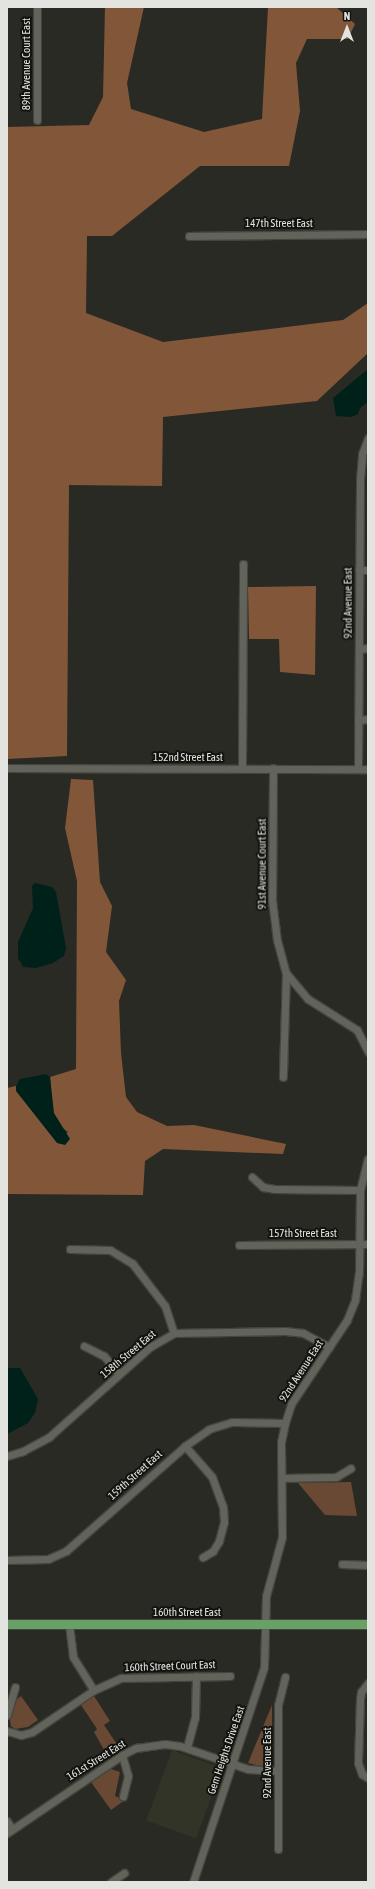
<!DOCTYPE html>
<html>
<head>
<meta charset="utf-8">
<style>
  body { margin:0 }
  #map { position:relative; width:375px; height:1889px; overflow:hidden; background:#292a23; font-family:"Asap Condensed",sans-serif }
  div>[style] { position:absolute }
  .built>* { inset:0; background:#323427; transform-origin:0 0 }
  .green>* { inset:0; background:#694933 }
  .forest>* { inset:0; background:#825739 }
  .water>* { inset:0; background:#002119 }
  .roads { filter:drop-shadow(1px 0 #44453f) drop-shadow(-1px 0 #44453f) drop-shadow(0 1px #44453f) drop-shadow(0 -1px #44453f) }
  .minor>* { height:7px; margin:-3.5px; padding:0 3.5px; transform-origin:3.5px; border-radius:3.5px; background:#62635b }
  .major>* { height:9px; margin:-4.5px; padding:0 4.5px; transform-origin:4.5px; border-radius:4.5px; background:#68a065 }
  span { translate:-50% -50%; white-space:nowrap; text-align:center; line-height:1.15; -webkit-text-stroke:4px #12120f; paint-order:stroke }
  .street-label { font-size:11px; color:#e3e4e0 }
  .frame { position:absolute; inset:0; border:8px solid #e3e4e0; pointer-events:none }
  .north { position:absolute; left:327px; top:8px; width:40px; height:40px; -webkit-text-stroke:3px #12120f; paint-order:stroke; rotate:0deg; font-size:11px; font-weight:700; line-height:16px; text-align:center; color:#e3e4e0 }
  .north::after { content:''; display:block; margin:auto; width:14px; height:18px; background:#e3e4e0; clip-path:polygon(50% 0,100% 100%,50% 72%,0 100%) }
</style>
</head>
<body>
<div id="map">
  <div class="built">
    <i style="left:172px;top:1750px;width:53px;height:75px;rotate:20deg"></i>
  </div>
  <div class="green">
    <i style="clip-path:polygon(351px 1482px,357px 1516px,325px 1515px,298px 1483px)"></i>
    <i style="clip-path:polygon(21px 1696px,38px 1720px,28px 1727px,15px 1729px,11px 1726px,10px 1720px,16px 1700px)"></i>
    <i style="clip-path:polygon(94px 1696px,110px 1721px,104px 1725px,120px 1749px,108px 1757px,94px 1732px,97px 1729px,81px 1705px)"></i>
    <i style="clip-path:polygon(272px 1705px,272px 1762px,264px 1767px,248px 1763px)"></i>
    <i style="clip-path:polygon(111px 1769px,120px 1772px,115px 1796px,125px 1800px,111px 1810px,91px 1782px)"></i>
  </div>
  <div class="forest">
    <i style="clip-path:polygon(105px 7px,144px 7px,127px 83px,131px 109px,204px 132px,262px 119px,268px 7px,336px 7px,355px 24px,348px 39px,307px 39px,296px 63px,300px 111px,289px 166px,200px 166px,112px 236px,87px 236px,86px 313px,163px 342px,343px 320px,368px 303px,368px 353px,317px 401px,163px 417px,162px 486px,69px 485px,67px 756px,7px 759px,7px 127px,89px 125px,103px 97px)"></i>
    <i style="clip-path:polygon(316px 586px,315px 675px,280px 672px,279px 639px,249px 639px,248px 587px)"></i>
    <i style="clip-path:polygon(71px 779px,93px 780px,100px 882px,112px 906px,106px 952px,126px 980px,119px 1001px,121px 1053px,126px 1097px,137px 1112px,167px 1126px,194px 1125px,286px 1144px,283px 1154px,163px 1149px,145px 1161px,143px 1195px,7px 1194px,7px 1088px,16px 1086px,17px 1091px,57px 1142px,68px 1132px,61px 1127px,53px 1113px,50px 1077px,76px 1069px,77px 881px,65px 828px)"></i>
  </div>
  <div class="water">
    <i style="clip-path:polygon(368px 369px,368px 402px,360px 408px,358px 414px,351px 417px,336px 416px,333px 398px)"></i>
    <i style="clip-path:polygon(35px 883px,52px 887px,56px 892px,66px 948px,64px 956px,53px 963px,36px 968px,23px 967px,18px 958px,18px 942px,33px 908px,32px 886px)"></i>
    <i style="clip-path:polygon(46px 1074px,50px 1077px,54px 1113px,70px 1139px,65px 1145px,57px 1143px,16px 1091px,16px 1086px,20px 1079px)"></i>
    <i style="clip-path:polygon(7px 1368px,20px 1368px,38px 1399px,35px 1413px,28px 1423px,7px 1434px)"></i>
  </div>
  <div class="roads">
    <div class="minor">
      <i style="left:37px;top:120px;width:113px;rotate:-90deg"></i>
      <i style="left:189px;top:236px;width:179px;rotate:-0.6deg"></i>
      <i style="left:359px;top:570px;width:9px"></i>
      <i style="left:359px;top:649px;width:9px;rotate:-6deg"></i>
      <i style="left:358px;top:720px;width:10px;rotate:-6deg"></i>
      <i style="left:7px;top:768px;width:361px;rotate:0.2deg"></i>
      <i style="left:242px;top:768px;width:204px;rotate:-89.7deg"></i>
      <i style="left:273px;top:768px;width:132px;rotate:90.4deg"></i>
      <i style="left:272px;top:900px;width:40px;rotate:82.9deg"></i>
      <i style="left:277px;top:940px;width:34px;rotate:75deg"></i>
      <i style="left:286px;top:973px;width:104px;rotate:91.7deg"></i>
      <i style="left:358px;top:769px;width:290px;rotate:-89.6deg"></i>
      <i style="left:360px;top:479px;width:25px;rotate:-85deg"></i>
      <i style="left:362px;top:454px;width:17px;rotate:-69deg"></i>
      <i style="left:286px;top:973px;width:34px;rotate:50deg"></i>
      <i style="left:308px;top:999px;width:58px;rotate:32.3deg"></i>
      <i style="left:357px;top:1030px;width:25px;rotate:63deg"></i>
      <i style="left:252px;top:1177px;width:15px;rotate:42deg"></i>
      <i style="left:263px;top:1187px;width:11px;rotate:10deg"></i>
      <i style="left:274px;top:1189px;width:86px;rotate:0.7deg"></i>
      <i style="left:239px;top:1245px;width:129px;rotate:-0.4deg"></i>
      <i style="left:70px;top:1249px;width:40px;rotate:1.4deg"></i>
      <i style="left:110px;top:1250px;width:26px;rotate:31deg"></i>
      <i style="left:132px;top:1263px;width:54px;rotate:52.5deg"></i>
      <i style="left:165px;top:1306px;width:28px;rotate:72deg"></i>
      <i style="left:84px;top:1346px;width:22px;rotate:27deg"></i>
      <i style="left:104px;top:1356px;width:23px;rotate:50deg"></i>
      <i style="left:185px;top:1446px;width:41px;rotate:48.9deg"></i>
      <i style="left:212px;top:1477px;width:32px;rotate:70deg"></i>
      <i style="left:223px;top:1507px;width:15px;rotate:86deg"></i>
      <i style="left:224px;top:1522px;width:20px;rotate:105deg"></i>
      <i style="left:219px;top:1541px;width:12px;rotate:121deg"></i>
      <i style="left:213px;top:1551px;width:12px;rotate:149deg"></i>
      <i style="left:7px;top:1456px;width:17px;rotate:-17deg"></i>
      <i style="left:23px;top:1451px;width:30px;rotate:-28deg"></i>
      <i style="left:49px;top:1437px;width:135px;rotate:-41.7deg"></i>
      <i style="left:150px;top:1347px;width:28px;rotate:-30deg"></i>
      <i style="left:174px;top:1333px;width:111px;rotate:-1deg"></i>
      <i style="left:285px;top:1331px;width:18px;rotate:6deg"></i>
      <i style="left:303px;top:1333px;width:30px;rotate:28deg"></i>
      <i style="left:282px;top:1478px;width:54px;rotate:-1.1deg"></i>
      <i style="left:336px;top:1477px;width:17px;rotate:-31deg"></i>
      <i style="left:7px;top:1560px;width:41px;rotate:-1.4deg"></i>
      <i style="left:48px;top:1559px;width:20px;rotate:-24deg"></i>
      <i style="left:66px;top:1551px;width:159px;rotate:-41.4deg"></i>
      <i style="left:185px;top:1446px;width:29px;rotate:-35deg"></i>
      <i style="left:209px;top:1429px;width:24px;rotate:-17deg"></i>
      <i style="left:232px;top:1422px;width:53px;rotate:1.1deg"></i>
      <i style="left:342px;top:1564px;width:26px;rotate:2deg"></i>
      <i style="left:69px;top:1624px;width:33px;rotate:83deg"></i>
      <i style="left:73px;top:1657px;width:39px;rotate:58deg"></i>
      <i style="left:368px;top:1683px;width:11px;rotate:128deg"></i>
      <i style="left:361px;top:1692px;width:7px;rotate:98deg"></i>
      <i style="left:360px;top:1699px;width:64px;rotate:91.8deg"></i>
      <i style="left:358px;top:1763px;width:12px;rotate:70deg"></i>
      <i style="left:362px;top:1774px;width:7px;rotate:34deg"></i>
      <i style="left:7px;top:1715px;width:29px;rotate:-74deg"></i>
      <i style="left:7px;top:1731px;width:15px;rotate:16deg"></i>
      <i style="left:21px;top:1735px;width:11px;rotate:-15deg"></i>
      <i style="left:32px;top:1732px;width:75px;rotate:-34.1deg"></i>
      <i style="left:94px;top:1690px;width:30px;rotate:-24deg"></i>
      <i style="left:121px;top:1678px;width:109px;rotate:-1.1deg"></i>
      <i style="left:187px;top:1747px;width:30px;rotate:-75deg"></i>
      <i style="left:195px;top:1718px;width:42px;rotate:-88.6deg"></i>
      <i style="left:122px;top:1755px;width:22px;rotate:74deg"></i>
      <i style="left:128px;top:1776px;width:21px;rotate:104deg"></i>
      <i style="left:7px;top:1821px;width:9px;rotate:58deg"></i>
      <i style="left:7px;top:1833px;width:139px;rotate:-34.1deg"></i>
      <i style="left:122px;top:1755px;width:16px;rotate:-27deg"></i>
      <i style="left:136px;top:1748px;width:29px;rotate:-8deg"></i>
      <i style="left:165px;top:1744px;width:15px;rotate:8deg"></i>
      <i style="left:180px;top:1746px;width:72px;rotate:18.7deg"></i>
      <i style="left:248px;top:1769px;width:30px;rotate:4deg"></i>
      <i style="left:278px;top:1849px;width:144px;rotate:-90deg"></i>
      <i style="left:278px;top:1705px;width:29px;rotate:-76deg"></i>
      <i style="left:111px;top:1882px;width:16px;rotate:-35deg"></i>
      <i style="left:193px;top:1882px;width:226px;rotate:-71.7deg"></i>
      <i style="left:264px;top:1667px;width:71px;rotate:-88.4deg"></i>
      <i style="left:266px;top:1596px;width:61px;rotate:-74.8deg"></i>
      <i style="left:282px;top:1537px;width:95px;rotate:-90.6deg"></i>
      <i style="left:281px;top:1442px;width:19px;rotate:-78deg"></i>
      <i style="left:285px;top:1423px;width:20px;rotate:-72deg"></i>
      <i style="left:291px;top:1404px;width:101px;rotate:-56.3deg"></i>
      <i style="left:347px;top:1320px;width:22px;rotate:-68deg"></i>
      <i style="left:355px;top:1300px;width:27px;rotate:-82deg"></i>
      <i style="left:359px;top:1273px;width:83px;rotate:-89.3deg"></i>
      <i style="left:360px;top:1190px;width:32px;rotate:-76deg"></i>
    </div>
    <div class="major">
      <i style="left:7px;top:1624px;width:361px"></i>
    </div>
  </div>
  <div class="street-label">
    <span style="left:26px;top:64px;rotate:-90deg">89th Avenue Court East</span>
    <span style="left:279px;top:223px">147th Street East</span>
    <span style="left:348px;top:603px;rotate:-90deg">92nd Avenue East</span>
    <span style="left:188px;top:757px">152nd Street East</span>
    <span style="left:262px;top:864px;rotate:-90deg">91st Avenue Court East</span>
    <span style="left:303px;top:1233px">157th Street East</span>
    <span style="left:128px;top:1354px;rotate:-40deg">158th Street East</span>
    <span style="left:301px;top:1371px;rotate:-57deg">92nd Avenue East</span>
    <span style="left:135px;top:1475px;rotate:-42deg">159th Street East</span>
    <span style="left:187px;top:1612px">160th Street East</span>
    <span style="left:170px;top:1666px;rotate:-2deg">160th Street Court East</span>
    <span style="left:226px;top:1750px;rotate:-71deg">Gem Heights Drive East</span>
    <span style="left:96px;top:1760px;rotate:-32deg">161st Street East</span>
    <span style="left:267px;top:1763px;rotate:-90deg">92nd Avenue East</span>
  </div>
  <div class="frame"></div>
  <div class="north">N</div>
</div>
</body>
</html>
